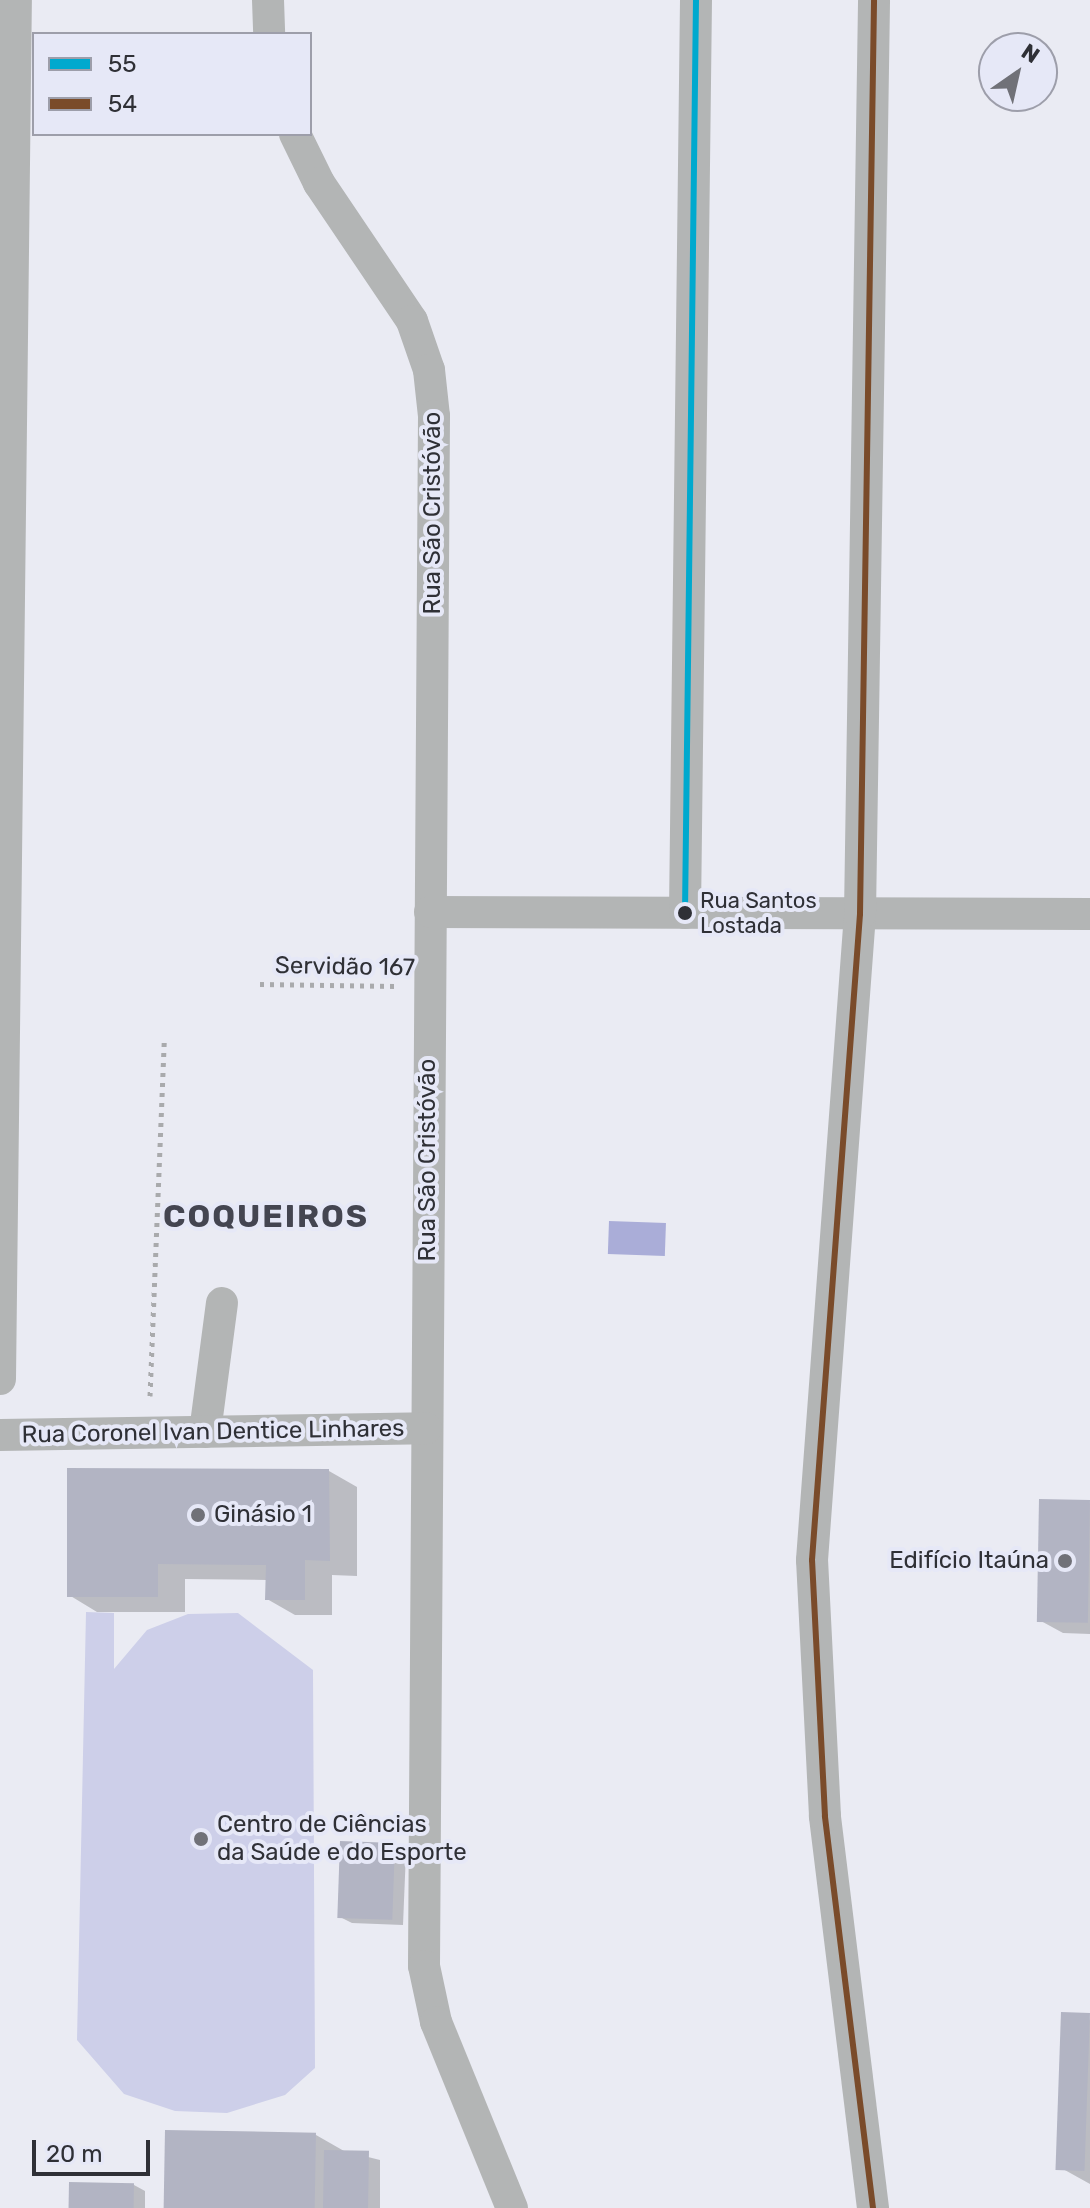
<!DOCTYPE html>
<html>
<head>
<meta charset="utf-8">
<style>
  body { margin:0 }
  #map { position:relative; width:1090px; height:2208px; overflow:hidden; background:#eaebf3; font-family:Rubik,sans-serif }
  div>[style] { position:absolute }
  .green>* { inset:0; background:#cdcfe9 }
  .water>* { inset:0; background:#aaadd8; transform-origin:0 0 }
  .shadow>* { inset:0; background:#0003 }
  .building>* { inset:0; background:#b2b4c3; transform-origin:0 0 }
  .path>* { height:5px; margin-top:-2.5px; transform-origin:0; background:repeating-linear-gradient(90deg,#a9aaac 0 4px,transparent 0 10px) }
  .street>* { height:32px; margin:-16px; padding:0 16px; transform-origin:16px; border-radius:16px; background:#b3b5b5 }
  .bus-1>* { height:6px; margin:-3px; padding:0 3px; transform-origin:3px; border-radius:3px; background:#00a9ce }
  .bus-2>* { height:6px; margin:-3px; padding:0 3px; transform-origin:3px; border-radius:3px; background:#7a4b2a }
  .dots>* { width:22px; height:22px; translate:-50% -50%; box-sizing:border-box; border:4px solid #e6e8f7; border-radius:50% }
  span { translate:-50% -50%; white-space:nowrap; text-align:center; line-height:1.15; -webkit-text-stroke:8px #e6e8f7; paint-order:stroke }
  .bus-label { font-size:22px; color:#2f3036 }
  .left { translate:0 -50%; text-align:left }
  .street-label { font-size:24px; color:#2f3036 }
  .poi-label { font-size:24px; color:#2f3036 }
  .right { translate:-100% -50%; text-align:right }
  .district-label { font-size:32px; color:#444551; font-weight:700; letter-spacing:2px }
  .legend { position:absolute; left:32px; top:32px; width:280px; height:104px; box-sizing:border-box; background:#e6e8f7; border:2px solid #9d9eaa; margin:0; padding:10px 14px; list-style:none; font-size:24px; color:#2f3036 }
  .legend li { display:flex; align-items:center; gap:16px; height:40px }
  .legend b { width:40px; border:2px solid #9d9eaa }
  .north { position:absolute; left:978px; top:32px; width:80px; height:80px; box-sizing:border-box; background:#e6e8f7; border:2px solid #9d9eaa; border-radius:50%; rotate:34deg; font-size:22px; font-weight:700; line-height:32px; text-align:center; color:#2f3036 }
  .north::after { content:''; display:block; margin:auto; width:28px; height:36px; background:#707178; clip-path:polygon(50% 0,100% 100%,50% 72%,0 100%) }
  .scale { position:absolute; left:32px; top:2140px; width:118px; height:36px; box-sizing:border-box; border:4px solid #2f3036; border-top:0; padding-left:10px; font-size:24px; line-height:28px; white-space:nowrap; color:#2f3036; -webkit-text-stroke:6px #e6e8f7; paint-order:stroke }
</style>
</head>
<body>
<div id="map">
  <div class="green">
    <i style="clip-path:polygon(86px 1612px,114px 1613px,114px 1669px,147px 1630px,188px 1614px,238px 1613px,313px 1670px,315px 2068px,285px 2095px,227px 2113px,175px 2111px,124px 2094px,77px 2040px)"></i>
  </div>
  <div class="water">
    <i style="left:609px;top:1221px;width:57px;height:33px;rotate:2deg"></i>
  </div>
  <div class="shadow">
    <i style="clip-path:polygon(329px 1471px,357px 1487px,357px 1576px,332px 1575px,332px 1615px,295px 1615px,267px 1599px,267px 1580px,185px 1579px,185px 1612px,97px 1612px,69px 1595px)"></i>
    <i style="clip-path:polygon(1090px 1502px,1090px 1634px,1063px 1633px,1041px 1621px)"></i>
    <i style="clip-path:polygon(394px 1845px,406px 1852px,403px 1925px,352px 1923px,340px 1917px)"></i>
    <i style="clip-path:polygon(1090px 2015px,1090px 2184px,1063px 2169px)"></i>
    <i style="clip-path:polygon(316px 2135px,344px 2151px,380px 2160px,380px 2208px,166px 2208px)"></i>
    <i style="clip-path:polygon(134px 2185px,145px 2191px,145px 2208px,71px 2208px)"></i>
  </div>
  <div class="building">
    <i style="clip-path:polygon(67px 1468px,329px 1469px,330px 1561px,305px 1560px,305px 1600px,265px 1600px,266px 1565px,158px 1564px,158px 1597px,67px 1597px)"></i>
    <i style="left:1039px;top:1499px;width:51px;height:123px;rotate:1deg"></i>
    <i style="left:340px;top:1841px;width:55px;height:77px;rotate:2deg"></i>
    <i style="left:1061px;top:2012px;width:29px;height:158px;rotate:2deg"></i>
    <i style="left:165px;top:2130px;width:151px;height:78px;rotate:1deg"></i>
    <i style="left:324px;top:2150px;width:45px;height:58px;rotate:1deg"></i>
    <i style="left:69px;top:2182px;width:65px;height:26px;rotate:1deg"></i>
  </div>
  <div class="path">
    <i style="left:260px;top:984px;width:135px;rotate:0.8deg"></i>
    <i style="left:150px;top:1396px;width:355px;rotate:-87.7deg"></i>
  </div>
  <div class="street">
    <i style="left:268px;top:0;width:34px;rotate:88deg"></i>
    <i style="left:295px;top:134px;width:55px;rotate:63.9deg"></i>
    <i style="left:319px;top:183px;width:166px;rotate:56deg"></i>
    <i style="left:412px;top:321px;width:52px;rotate:70.9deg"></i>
    <i style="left:429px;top:370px;width:46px;rotate:83.8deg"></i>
    <i style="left:434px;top:416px;width:1550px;rotate:90.37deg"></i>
    <i style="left:424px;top:1966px;width:57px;rotate:77.9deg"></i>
    <i style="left:436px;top:2022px;width:201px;rotate:67.8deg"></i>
    <i style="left:430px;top:912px;width:660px;rotate:0.17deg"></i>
    <i style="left:685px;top:913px;width:913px;rotate:-89.31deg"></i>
    <i style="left:0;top:1379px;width:1379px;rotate:-89.34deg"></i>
    <i style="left:205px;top:1432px;width:130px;rotate:-82.5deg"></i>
    <i style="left:0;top:1435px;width:426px;rotate:-0.9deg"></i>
    <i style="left:873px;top:2208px;width:395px;rotate:-97deg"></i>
    <i style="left:825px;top:1816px;width:256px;rotate:-92.9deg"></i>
    <i style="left:812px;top:1560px;width:648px;rotate:-85.75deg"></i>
    <i style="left:860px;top:914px;width:914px;rotate:-89.12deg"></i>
  </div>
  <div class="bus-1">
    <i style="left:685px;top:913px;width:913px;rotate:-89.31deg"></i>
  </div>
  <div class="bus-2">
    <i style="left:873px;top:2208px;width:395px;rotate:-97deg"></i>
    <i style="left:825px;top:1816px;width:256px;rotate:-92.9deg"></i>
    <i style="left:812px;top:1560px;width:648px;rotate:-85.75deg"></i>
    <i style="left:860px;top:914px;width:914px;rotate:-89.12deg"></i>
  </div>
  <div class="dots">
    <i style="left:685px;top:913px;background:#2f3036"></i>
    <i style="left:198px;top:1515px;background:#707178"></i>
    <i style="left:1065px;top:1561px;background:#707178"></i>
    <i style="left:201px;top:1839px;background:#707178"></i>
  </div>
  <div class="bus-label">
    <span class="left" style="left:700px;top:913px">Rua Santos<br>Lostada</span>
  </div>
  <div class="street-label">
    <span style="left:433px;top:513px;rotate:-90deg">Rua São Cristóvão</span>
    <span style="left:345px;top:967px;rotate:1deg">Servidão 167</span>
    <span style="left:428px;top:1160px;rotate:-90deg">Rua São Cristóvão</span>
    <span style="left:213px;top:1432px;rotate:-1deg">Rua Coronel Ivan Dentice Linhares</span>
  </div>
  <div class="poi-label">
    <span class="left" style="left:214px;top:1515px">Ginásio 1</span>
    <span class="right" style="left:1049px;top:1561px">Edifício Itaúna</span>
    <span class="left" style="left:217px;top:1839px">Centro de Ciências<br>da Saúde e do Esporte</span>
  </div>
  <div class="district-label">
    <span style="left:266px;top:1216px">COQUEIROS</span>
  </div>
  <ul class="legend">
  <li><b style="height:10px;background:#00a9ce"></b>55</li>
  <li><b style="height:10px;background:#7a4b2a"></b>54</li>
  </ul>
  <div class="north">N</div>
  <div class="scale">20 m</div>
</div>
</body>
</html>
